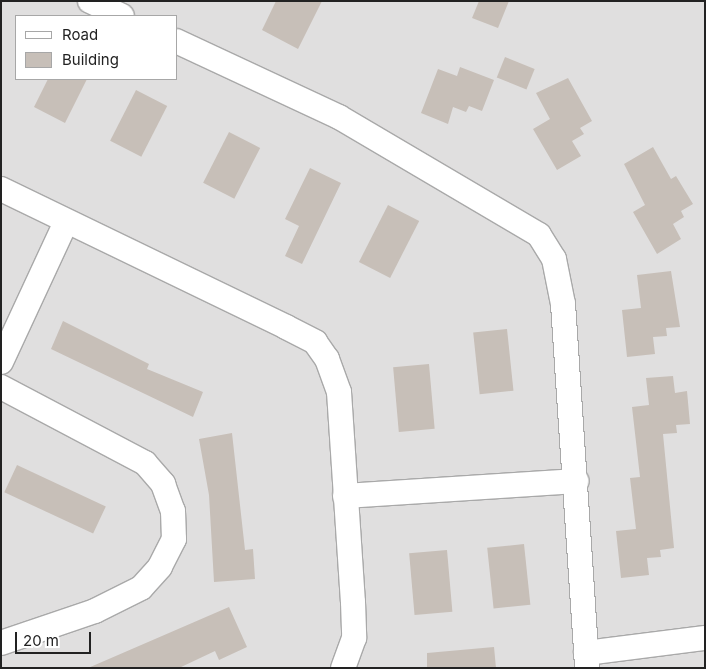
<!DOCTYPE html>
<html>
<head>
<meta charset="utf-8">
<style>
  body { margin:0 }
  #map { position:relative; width:706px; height:669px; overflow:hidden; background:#f2efe9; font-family:Inter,sans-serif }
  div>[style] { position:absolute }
  .residential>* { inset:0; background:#e0dfdf }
  .building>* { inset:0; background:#c7bfb8; transform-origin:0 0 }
  .roads { filter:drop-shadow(1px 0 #a9a9a9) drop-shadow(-1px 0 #a9a9a9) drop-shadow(0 1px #a9a9a9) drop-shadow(0 -1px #a9a9a9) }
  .street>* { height:24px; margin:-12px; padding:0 12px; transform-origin:12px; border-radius:12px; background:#fff }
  span { translate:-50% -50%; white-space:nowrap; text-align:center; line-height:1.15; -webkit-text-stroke:4.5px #fff; paint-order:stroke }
  .frame { position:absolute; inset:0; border:2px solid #222; pointer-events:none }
  .legend { position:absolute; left:15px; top:15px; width:162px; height:65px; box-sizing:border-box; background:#fff; border:1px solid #a7a7a7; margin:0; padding:6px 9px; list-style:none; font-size:15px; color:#222 }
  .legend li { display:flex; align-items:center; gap:10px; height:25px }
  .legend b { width:25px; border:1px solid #a7a7a7 }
  .scale { position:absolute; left:15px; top:632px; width:76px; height:22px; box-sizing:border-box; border:2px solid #222; border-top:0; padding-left:6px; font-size:15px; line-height:18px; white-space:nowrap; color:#222; -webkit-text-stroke:4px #fff; paint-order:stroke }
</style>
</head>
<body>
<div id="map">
  <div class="residential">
    <i style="clip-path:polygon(evenodd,1px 1px,705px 1px,705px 668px,1px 668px,1px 1px,16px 16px,176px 16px,176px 79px,16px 79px,16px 16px)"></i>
  </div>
  <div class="building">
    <i style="clip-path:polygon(276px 1px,322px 1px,298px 49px,262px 30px)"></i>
    <i style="clip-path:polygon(479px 1px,509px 1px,498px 28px,472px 18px)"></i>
    <i style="left:505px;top:57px;width:32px;height:22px;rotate:22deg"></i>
    <i style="clip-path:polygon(460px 67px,494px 80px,482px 111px,469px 106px,466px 112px,453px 107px,448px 124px,421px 113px,438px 69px,457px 76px)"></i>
    <i style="clip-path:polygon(568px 78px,592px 121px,580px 128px,584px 134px,572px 141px,581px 156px,557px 170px,533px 129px,550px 119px,536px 93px)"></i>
    <i style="clip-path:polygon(48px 79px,87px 79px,65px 123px,34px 107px)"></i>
    <i style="left:136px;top:90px;width:35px;height:57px;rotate:27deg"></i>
    <i style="left:229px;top:132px;width:35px;height:57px;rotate:27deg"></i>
    <i style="clip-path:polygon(653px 147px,671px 179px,676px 176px,693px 204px,681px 211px,684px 217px,673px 224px,681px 239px,657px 254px,633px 212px,645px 205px,624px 164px)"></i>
    <i style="clip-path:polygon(310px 168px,341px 183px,302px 264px,285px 256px,299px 226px,285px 219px)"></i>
    <i style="left:388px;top:205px;width:35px;height:64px;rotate:27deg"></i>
    <i style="clip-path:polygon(671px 271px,680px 327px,666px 328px,667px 336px,653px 337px,655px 354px,627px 357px,622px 310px,641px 308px,637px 275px)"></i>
    <i style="clip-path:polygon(63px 321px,149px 364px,147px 369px,203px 392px,193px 417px,51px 349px)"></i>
    <i style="left:507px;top:329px;width:62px;height:34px;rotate:84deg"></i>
    <i style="left:429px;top:364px;width:65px;height:36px;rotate:85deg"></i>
    <i style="clip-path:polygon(673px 376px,675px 393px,687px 391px,690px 424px,676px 425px,677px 433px,663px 434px,674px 548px,660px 550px,661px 557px,647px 558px,649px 575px,621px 578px,616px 531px,636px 529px,630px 478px,640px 477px,632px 407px,649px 405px,646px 378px)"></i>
    <i style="clip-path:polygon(232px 433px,245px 550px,253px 549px,255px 579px,214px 582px,209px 495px,199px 439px)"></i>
    <i style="left:17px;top:465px;width:98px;height:30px;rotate:25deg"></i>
    <i style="left:524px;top:544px;width:61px;height:37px;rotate:84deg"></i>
    <i style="left:447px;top:550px;width:62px;height:38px;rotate:85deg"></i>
    <i style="clip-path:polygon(229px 607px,247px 647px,219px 660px,215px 651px,179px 668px,88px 668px)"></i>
    <i style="clip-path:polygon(494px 647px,496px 668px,427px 668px,427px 653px)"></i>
  </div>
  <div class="roads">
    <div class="street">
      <i style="left:90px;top:1px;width:35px;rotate:25deg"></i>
      <i style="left:176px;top:41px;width:180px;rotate:25deg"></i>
      <i style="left:339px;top:117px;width:232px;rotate:30.5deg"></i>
      <i style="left:539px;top:235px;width:28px;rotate:58deg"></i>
      <i style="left:554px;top:259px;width:46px;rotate:78.7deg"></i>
      <i style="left:563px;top:304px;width:365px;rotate:86.2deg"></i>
      <i style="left:1px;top:189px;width:317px;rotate:25.8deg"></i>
      <i style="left:286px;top:327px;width:33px;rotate:27deg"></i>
      <i style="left:315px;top:342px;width:21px;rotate:55deg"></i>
      <i style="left:327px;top:359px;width:35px;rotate:70deg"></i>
      <i style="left:339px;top:392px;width:210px;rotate:86.2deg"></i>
      <i style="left:353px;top:602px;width:36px;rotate:88deg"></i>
      <i style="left:354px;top:638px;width:32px;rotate:110deg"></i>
      <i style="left:1px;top:362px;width:154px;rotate:-65.1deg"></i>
      <i style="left:1px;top:387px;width:163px;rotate:27.8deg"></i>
      <i style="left:145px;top:463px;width:28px;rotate:49deg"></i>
      <i style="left:163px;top:484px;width:29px;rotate:70deg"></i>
      <i style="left:173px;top:511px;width:28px;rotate:88deg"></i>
      <i style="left:174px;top:539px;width:31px;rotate:117deg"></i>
      <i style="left:160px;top:567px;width:28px;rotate:132deg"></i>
      <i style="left:141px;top:588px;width:51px;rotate:153.4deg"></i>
      <i style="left:95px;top:611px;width:99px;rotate:161.2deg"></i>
      <i style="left:345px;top:496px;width:232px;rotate:-3.7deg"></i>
      <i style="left:586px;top:653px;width:120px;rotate:-7.2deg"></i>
    </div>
  </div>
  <div class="frame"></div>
  <ul class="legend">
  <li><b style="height:6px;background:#fff"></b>Road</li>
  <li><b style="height:14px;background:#c7bfb8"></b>Building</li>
  </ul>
  <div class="scale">20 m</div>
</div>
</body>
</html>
